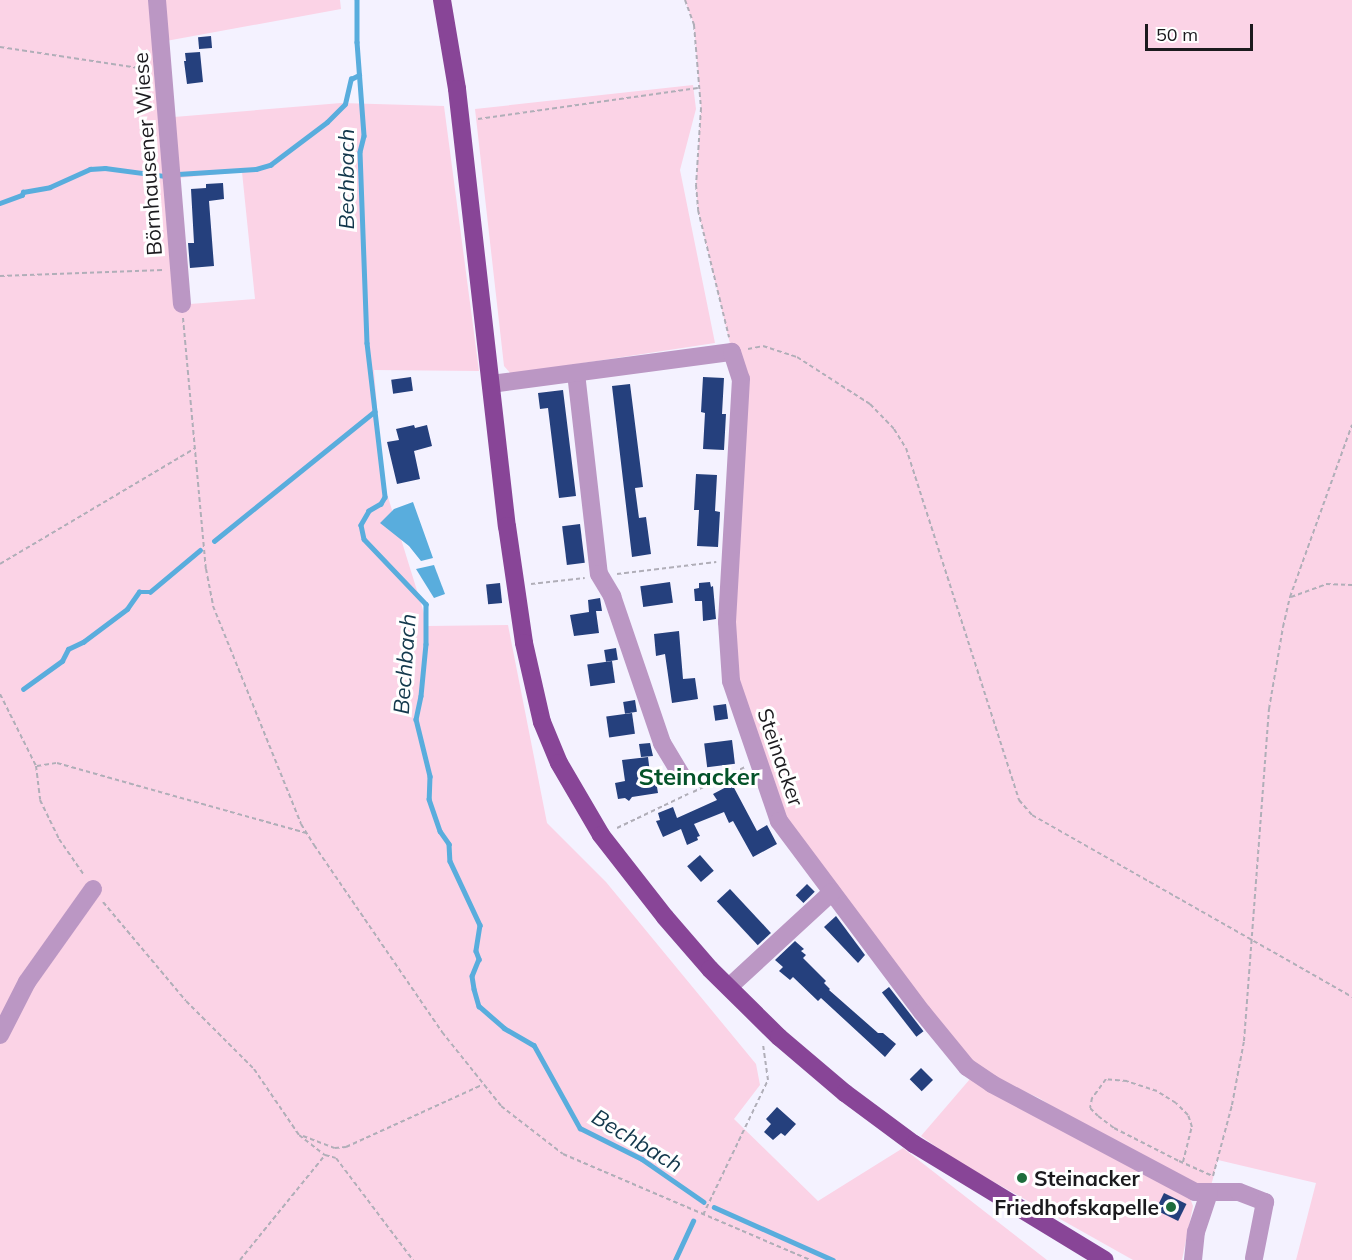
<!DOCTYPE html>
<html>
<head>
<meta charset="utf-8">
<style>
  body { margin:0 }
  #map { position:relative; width:1352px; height:1260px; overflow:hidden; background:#f4f2ff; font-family:Mulish,sans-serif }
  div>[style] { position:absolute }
  .green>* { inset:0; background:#fbd3e6 }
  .water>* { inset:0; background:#59addd }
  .stream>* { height:4.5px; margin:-2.25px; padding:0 2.25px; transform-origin:2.25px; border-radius:2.25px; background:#59addd }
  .building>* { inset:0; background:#25407d; transform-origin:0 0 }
  .path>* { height:2px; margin-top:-1px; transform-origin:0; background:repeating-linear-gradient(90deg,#b0aeb8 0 4.5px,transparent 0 7.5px) }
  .minor>* { height:18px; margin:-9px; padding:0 9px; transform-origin:9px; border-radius:9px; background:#bb97c4 }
  .major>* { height:18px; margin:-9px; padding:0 9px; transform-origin:9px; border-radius:9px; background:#884597 }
  .dots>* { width:16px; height:16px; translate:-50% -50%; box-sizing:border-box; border:3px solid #fff; border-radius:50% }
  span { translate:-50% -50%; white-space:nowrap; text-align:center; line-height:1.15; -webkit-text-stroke:6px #fff; paint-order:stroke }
  .street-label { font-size:21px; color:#1b1a1e }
  .poi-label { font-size:21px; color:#1b1a1e; font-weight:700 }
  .left { translate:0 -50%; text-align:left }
  .right { translate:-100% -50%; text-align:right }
  .water-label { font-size:22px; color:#13384c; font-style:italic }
  .quarter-label { font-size:24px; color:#045429; font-weight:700 }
  .scale { position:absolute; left:1145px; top:24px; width:108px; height:27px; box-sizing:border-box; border:3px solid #1b1a1e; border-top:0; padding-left:8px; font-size:18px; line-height:21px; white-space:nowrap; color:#1b1a1e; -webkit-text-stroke:4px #fff; paint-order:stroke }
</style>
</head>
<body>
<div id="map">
  <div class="green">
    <i style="clip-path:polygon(evenodd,0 0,340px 0,341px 9px,166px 41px,174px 117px,341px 103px,444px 106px,479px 371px,374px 370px,383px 481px,428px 626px,508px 625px,547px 823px,606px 882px,756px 1064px,760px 1085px,734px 1119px,818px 1201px,903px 1148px,1047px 1260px,0 1260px,0 0,242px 172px,255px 299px,190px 304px,178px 178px,242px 172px)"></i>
    <i style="clip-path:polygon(685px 0,1352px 0,1352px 1260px,1296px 1260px,1316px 1183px,1218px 1160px,1209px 1193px,1151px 1169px,1039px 1098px,977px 1070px,779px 821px,731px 681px,736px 468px,732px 352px,698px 210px,696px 185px,701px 108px,694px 25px)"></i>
    <i style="clip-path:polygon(693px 85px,696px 109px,680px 170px,715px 343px,511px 374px,504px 366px,475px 109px)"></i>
    <i style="clip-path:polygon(970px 1079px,1190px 1198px,1193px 1206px,1182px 1260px,1133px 1260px,953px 1159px,921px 1136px)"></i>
  </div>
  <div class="water">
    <i style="clip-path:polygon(413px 502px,433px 558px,421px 561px,409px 546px,380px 523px,394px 509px)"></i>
    <i style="clip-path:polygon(434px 565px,445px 594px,434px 598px,416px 569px)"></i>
  </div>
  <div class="stream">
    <i style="left:357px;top:0;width:42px;rotate:90deg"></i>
    <i style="left:357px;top:42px;width:94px;rotate:85.7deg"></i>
    <i style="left:364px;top:136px;width:16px;rotate:104deg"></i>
    <i style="left:360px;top:152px;width:191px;rotate:87.9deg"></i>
    <i style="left:367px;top:343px;width:155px;rotate:83.3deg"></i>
    <i style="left:385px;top:497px;width:8px;rotate:120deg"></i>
    <i style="left:381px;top:504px;width:14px;rotate:150deg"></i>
    <i style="left:369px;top:511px;width:16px;rotate:120deg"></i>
    <i style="left:361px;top:525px;width:14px;rotate:78deg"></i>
    <i style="left:364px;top:539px;width:90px;rotate:46.4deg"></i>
    <i style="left:426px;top:604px;width:40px;rotate:90deg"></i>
    <i style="left:426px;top:644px;width:52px;rotate:95.5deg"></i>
    <i style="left:421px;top:696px;width:24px;rotate:102deg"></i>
    <i style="left:416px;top:719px;width:59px;rotate:76.2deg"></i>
    <i style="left:430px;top:776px;width:23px;rotate:92deg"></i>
    <i style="left:429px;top:799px;width:34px;rotate:71deg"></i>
    <i style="left:440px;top:831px;width:16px;rotate:55deg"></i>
    <i style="left:449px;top:844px;width:17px;rotate:87deg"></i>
    <i style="left:450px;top:861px;width:71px;rotate:64.9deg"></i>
    <i style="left:480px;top:925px;width:26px;rotate:99deg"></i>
    <i style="left:476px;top:951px;width:9px;rotate:69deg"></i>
    <i style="left:479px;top:959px;width:18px;rotate:112deg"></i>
    <i style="left:472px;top:976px;width:13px;rotate:81deg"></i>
    <i style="left:474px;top:989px;width:18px;rotate:74deg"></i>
    <i style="left:479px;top:1006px;width:33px;rotate:41deg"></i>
    <i style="left:504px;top:1028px;width:34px;rotate:30deg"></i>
    <i style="left:534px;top:1045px;width:95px;rotate:61deg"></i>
    <i style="left:580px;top:1128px;width:69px;rotate:26.6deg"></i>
    <i style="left:642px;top:1159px;width:75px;rotate:34.7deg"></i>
    <i style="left:178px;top:174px;width:78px;rotate:-3.7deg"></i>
    <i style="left:256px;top:169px;width:15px;rotate:-16deg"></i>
    <i style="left:270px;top:165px;width:71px;rotate:-37deg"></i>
    <i style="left:327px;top:122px;width:25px;rotate:-45deg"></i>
    <i style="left:345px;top:104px;width:26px;rotate:-77deg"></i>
    <i style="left:351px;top:79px;width:9px;rotate:-27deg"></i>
    <i style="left:0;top:203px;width:23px;rotate:-20deg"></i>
    <i style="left:22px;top:195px;width:3px;rotate:-72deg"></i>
    <i style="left:23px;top:192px;width:27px;rotate:-10deg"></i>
    <i style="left:50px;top:187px;width:44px;rotate:-24.2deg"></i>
    <i style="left:90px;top:169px;width:15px;rotate:-4deg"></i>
    <i style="left:105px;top:168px;width:61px;rotate:7.6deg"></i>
    <i style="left:214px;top:541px;width:206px;rotate:-38.9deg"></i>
    <i style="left:23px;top:689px;width:48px;rotate:-35.7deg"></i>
    <i style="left:62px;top:661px;width:13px;rotate:-63deg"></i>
    <i style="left:68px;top:649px;width:17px;rotate:-25deg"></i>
    <i style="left:83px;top:642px;width:55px;rotate:-36.9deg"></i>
    <i style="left:127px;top:609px;width:21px;rotate:-55deg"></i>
    <i style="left:139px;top:592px;width:11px"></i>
    <i style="left:150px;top:592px;width:65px;rotate:-40deg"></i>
    <i style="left:714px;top:1207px;width:130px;rotate:24deg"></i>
    <i style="left:675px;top:1260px;width:43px;rotate:-65.2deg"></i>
  </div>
  <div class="building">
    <i style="left:211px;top:36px;width:12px;height:13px;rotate:85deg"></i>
    <i style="clip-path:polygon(200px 52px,203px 82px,187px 84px,184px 61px,186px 61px,185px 53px)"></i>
    <i style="clip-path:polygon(223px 183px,224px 199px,209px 201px,214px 266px,190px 268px,188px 243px,194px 243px,191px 189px,206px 188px,206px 184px)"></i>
    <i style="left:411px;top:377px;width:14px;height:20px;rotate:82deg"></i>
    <i style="clip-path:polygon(703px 377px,724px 378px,722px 414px,726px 414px,724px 450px,703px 449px,705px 413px,701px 412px)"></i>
    <i style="clip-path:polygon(630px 384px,643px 487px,635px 488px,639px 518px,646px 517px,651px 554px,632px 557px,612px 386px)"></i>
    <i style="clip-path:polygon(563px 390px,576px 496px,559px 498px,548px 408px,540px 409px,538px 393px)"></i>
    <i style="clip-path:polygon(414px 425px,415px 428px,427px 425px,432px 446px,414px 451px,420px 479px,397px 484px,387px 442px,399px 440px,396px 429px)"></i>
    <i style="clip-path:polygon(696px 474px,717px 475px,715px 511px,720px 512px,718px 547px,697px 546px,699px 510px,694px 510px)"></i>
    <i style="left:580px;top:524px;width:39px;height:18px;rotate:83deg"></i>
    <i style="left:670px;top:582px;width:21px;height:30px;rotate:82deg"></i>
    <i style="clip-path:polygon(710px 582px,711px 587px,713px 586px,716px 619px,703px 621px,702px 601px,695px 601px,694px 589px,699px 588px,699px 583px)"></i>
    <i style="left:500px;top:583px;width:20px;height:14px;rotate:84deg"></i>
    <i style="clip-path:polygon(600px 598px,602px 611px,596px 611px,599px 633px,574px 636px,570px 615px,589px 612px,588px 600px)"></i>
    <i style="clip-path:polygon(679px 631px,683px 679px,695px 678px,698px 699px,672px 703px,665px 654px,656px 656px,654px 634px)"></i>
    <i style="left:616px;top:648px;width:12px;height:12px;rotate:81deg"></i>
    <i style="left:612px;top:661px;width:22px;height:25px;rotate:82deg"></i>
    <i style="left:635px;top:700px;width:12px;height:12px;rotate:81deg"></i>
    <i style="left:726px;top:704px;width:15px;height:13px;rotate:82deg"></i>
    <i style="left:632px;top:713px;width:21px;height:26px;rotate:82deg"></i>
    <i style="left:732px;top:740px;width:24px;height:28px;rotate:83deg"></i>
    <i style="clip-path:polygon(650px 743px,653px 756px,641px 757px,639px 744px)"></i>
    <i style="clip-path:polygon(648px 757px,651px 781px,656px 781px,658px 793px,632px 797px,629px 801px,625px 798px,618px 799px,615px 783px,625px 781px,622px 760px)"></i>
    <i style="clip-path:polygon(732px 784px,757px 831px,767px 825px,777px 844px,753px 857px,733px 821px,729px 823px,724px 812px,694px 824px,700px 836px,697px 837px,698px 840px,687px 845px,681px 829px,663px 837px,656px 821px,660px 820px,658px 813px,673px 807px,677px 818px,717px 800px,713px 794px)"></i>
    <i style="left:700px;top:855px;width:21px;height:17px;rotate:49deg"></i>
    <i style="left:807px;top:884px;width:11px;height:16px;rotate:45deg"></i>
    <i style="left:730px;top:889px;width:60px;height:18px;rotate:47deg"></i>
    <i style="clip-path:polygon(836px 916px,865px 955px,858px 963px,824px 927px)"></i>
    <i style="clip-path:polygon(795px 941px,804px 949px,801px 951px,806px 955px,803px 958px,826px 981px,824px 983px,830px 989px,829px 990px,878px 1033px,883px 1033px,896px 1044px,885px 1057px,821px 998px,818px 1001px,793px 977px,790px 980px,779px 971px,783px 967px,775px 960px)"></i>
    <i style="left:889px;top:987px;width:56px;height:9px;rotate:52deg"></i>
    <i style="left:921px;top:1068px;width:17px;height:16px;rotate:45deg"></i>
    <i style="clip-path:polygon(777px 1107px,796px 1124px,785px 1136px,781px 1133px,773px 1140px,764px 1132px,771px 1124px,766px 1119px)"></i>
    <i style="left:1164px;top:1193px;width:25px;height:19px;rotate:26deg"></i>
  </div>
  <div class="path">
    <i style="left:685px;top:0;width:27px;rotate:70deg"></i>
    <i style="left:694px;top:25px;width:83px;rotate:85.2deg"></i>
    <i style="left:701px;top:108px;width:77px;rotate:93.7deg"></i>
    <i style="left:696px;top:185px;width:25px;rotate:85deg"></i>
    <i style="left:698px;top:210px;width:131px;rotate:76.3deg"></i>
    <i style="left:0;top:47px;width:147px;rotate:8.6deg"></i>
    <i style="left:478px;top:119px;width:222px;rotate:-8deg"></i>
    <i style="left:0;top:276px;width:163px;rotate:-2.1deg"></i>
    <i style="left:183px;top:318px;width:252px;rotate:84.8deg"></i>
    <i style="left:206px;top:569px;width:38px;rotate:79deg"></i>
    <i style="left:213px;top:606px;width:235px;rotate:68deg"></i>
    <i style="left:301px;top:824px;width:25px;rotate:58deg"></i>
    <i style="left:314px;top:845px;width:227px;rotate:55.6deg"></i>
    <i style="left:442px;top:1032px;width:95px;rotate:51.4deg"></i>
    <i style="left:501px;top:1106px;width:78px;rotate:37.7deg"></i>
    <i style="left:563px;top:1154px;width:269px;rotate:23.2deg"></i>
    <i style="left:748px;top:349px;width:15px;rotate:-11deg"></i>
    <i style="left:763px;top:346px;width:36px;rotate:18deg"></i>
    <i style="left:797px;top:357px;width:87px;rotate:32.8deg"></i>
    <i style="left:870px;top:404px;width:35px;rotate:46deg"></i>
    <i style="left:894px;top:429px;width:22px;rotate:58deg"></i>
    <i style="left:906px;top:448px;width:370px;rotate:72.2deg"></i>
    <i style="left:1019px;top:800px;width:20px;rotate:49deg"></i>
    <i style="left:1032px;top:815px;width:368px;rotate:29.6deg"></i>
    <i style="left:0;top:564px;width:227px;rotate:-30.7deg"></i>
    <i style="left:617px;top:574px;width:100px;rotate:-6.9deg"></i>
    <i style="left:531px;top:584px;width:54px;rotate:-6.3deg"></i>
    <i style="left:1291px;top:597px;width:37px;rotate:-20deg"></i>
    <i style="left:1326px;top:584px;width:26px;rotate:2deg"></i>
    <i style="left:0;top:694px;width:80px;rotate:63.4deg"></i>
    <i style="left:36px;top:766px;width:34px;rotate:83deg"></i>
    <i style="left:40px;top:800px;width:43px;rotate:64deg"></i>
    <i style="left:59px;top:839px;width:44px;rotate:55.2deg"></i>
    <i style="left:37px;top:766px;width:20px;rotate:-9deg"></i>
    <i style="left:57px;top:763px;width:259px;rotate:15.7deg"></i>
    <i style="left:693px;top:792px;width:58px;rotate:-25.7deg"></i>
    <i style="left:617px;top:828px;width:79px;rotate:-25.6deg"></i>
    <i style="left:103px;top:902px;width:129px;rotate:50deg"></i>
    <i style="left:186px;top:1001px;width:96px;rotate:45deg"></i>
    <i style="left:254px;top:1069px;width:80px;rotate:55.7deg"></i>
    <i style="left:299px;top:1135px;width:33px;rotate:38deg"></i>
    <i style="left:325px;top:1155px;width:11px;rotate:15deg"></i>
    <i style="left:336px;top:1158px;width:128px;rotate:53deg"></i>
    <i style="left:303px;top:1136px;width:34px;rotate:21deg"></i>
    <i style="left:335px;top:1148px;width:11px;rotate:-5deg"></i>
    <i style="left:346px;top:1147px;width:149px;rotate:-24.5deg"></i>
    <i style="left:1183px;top:1162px;width:36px;rotate:-76deg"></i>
    <i style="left:1192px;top:1127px;width:13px;rotate:-108deg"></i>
    <i style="left:1188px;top:1115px;width:17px;rotate:-135deg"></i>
    <i style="left:1176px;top:1103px;width:22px;rotate:-148deg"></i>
    <i style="left:1157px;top:1091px;width:32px;rotate:-162deg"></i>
    <i style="left:1127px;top:1081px;width:21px;rotate:-175deg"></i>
    <i style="left:1106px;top:1079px;width:24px;rotate:126deg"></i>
    <i style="left:1092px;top:1098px;width:10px;rotate:101deg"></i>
    <i style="left:1090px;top:1108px;width:11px;rotate:45deg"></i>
    <i style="left:1098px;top:1116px;width:20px;rotate:37deg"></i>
    <i style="left:1114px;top:1128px;width:73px;rotate:26.9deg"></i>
    <i style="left:1179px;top:1161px;width:35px;rotate:24deg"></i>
    <i style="left:1213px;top:1176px;width:73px;rotate:-75deg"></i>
    <i style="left:1232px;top:1105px;width:65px;rotate:-79.4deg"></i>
    <i style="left:1244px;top:1041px;width:333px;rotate:-85.7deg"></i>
    <i style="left:1269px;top:709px;width:83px;rotate:-80.3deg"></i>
    <i style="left:1283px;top:627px;width:31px;rotate:-77deg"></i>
    <i style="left:1290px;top:597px;width:183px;rotate:-70.2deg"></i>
    <i style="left:703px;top:1215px;width:150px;rotate:-64.3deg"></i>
    <i style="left:768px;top:1080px;width:35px;rotate:-98deg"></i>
    <i style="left:240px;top:1260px;width:135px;rotate:-51deg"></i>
  </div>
  <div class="minor">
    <i style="left:157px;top:0;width:305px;rotate:85.3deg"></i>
    <i style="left:576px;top:373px;width:202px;rotate:83.5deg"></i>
    <i style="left:599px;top:574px;width:26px;rotate:59deg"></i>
    <i style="left:612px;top:596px;width:155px;rotate:71.2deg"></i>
    <i style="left:662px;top:743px;width:41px;rotate:59deg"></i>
    <i style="left:491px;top:384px;width:243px;rotate:-7.6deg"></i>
    <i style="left:732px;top:352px;width:28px;rotate:72deg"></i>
    <i style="left:741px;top:379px;width:243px;rotate:93.3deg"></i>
    <i style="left:727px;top:622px;width:59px;rotate:86.1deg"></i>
    <i style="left:731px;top:681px;width:148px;rotate:71.1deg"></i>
    <i style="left:779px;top:821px;width:239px;rotate:53.2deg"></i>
    <i style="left:922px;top:1012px;width:71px;rotate:50.7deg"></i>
    <i style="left:967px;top:1067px;width:30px;rotate:34deg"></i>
    <i style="left:992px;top:1084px;width:230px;rotate:28deg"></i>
    <i style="left:1195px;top:1192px;width:44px"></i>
    <i style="left:1239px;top:1192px;width:28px;rotate:21deg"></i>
    <i style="left:1265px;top:1202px;width:57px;rotate:101.1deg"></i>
    <i style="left:729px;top:987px;width:140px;rotate:-42.7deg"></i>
    <i style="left:0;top:1035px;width:59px;rotate:-63deg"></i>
    <i style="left:27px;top:982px;width:114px;rotate:-54.6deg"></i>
    <i style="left:1193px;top:1260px;width:28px;rotate:-84deg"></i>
    <i style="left:1196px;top:1232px;width:41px;rotate:-71.6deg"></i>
  </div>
  <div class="major">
    <i style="left:442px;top:0;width:90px;rotate:80.4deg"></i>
    <i style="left:457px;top:89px;width:440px;rotate:83.5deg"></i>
    <i style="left:507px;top:526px;width:118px;rotate:81.7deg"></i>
    <i style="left:524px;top:643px;width:81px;rotate:77.2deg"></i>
    <i style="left:542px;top:722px;width:44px;rotate:67.5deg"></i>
    <i style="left:559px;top:763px;width:83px;rotate:59.7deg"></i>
    <i style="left:601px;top:835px;width:104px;rotate:52deg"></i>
    <i style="left:665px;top:917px;width:69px;rotate:49.1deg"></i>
    <i style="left:710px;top:969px;width:97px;rotate:44.6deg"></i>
    <i style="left:779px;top:1037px;width:87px;rotate:40.3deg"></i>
    <i style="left:845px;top:1093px;width:86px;rotate:36.5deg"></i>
    <i style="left:914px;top:1144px;width:223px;rotate:31.3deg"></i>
  </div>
  <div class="dots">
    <i style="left:1022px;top:1178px;background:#1e6c3c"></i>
    <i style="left:1171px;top:1207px;background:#1e6c3c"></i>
  </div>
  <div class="street-label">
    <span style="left:147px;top:154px;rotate:-94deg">Börnhausener Wiese</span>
    <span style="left:781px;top:757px;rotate:71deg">Steinacker</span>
  </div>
  <div class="poi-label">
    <span class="left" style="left:1034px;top:1178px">Steinacker</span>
    <span class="right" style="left:1159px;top:1207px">Friedhofskapelle</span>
  </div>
  <div class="water-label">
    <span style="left:347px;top:179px;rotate:-90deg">Bechbach</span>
    <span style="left:405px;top:664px;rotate:-86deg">Bechbach</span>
    <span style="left:637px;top:1141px;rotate:31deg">Bechbach</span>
  </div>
  <div class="quarter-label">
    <span style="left:699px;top:777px">Steinacker</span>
  </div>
  <div class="scale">50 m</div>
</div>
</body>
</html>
